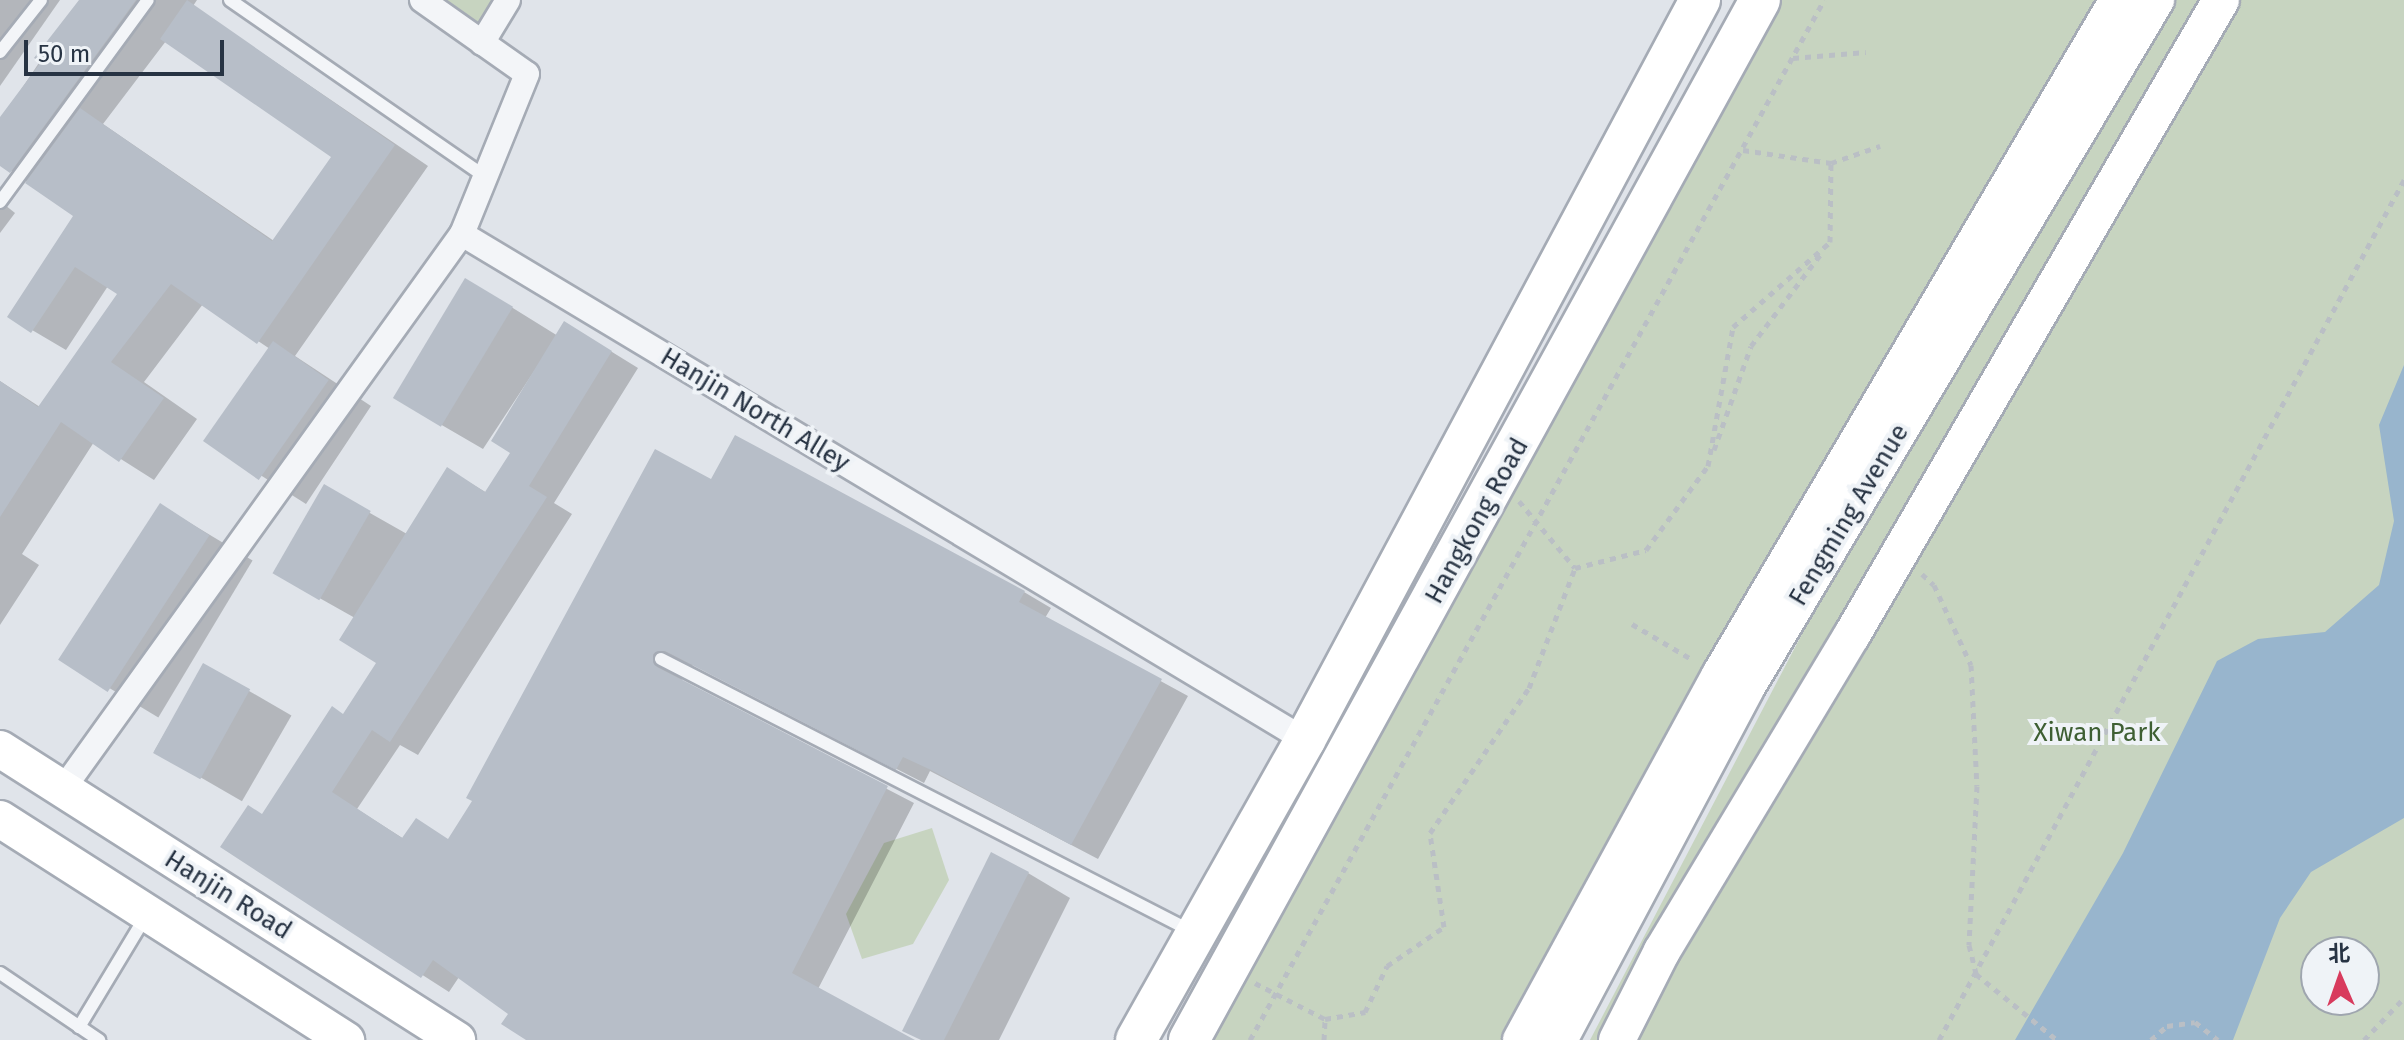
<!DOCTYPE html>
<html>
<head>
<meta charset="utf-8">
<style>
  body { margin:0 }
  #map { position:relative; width:2404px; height:1040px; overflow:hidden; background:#e0e4ea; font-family:"Fira Sans","Noto Sans SC",sans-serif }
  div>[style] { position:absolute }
  .green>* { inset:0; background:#c7d4c0 }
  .water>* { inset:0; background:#98b5cd }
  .shadow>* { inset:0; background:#0003; transform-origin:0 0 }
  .building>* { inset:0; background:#b7bec8; transform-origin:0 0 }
  .path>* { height:5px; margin-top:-2.5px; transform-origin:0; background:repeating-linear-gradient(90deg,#babfc5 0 6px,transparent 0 12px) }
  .roads { filter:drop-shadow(2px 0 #a5abb5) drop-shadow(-2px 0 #a5abb5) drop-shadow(0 2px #a5abb5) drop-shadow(0 -2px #a5abb5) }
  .lane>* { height:12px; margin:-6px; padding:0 6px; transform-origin:6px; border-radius:6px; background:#f3f5f8 }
  .street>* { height:24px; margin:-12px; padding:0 12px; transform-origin:12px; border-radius:12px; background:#f3f5f8 }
  .secondary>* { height:36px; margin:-18px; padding:0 18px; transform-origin:18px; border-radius:18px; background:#fff }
  .primary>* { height:40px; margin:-20px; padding:0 20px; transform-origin:20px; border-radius:20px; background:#fff }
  span { translate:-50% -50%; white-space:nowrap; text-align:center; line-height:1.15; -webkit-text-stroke:8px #eff3f7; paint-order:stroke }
  .street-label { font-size:26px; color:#273343 }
  .park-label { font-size:26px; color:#3e5f33 }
  .north { position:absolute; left:2300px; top:936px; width:80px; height:80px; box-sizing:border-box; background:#eff3f7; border:2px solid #9fa6af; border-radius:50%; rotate:358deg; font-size:22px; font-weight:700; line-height:32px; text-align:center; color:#273343 }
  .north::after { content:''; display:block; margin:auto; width:28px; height:36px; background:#d83b5d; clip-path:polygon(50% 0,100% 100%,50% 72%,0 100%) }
  .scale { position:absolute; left:24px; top:40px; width:200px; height:36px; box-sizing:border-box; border:4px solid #273343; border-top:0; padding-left:10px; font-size:24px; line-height:28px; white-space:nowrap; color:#273343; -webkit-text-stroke:6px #eff3f7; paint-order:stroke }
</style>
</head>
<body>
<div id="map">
  <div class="green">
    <i style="clip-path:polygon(441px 0,499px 0,482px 29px)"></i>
    <i style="clip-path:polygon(1757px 0,2118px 0,1521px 1040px,1187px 1040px)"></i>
    <i style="clip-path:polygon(evenodd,2133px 0,2404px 0,2404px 1040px,1590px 1040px,2133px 0,2316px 952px,2364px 952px,2364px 1000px,2316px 1000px,2316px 952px)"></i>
    <i style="clip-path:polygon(932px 828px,949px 880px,913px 944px,862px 959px,846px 914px,884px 843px)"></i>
  </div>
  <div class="water">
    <i style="clip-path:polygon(2404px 365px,2404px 818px,2311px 872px,2280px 918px,2233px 1040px,2015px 1040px,2123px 853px,2217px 661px,2258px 639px,2325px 632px,2379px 585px,2394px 521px,2379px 425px)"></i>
  </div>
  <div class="shadow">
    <i style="clip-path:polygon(0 0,60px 0,0 86px)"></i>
    <i style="clip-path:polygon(evenodd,81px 0,197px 0,193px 6px,428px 166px,295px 356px,371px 406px,306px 504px,208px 442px,270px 349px,203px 304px,144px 382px,197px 419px,154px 480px,94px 442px,22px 554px,39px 565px,0 625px,0 381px,40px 407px,120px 294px,108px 286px,66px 350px,10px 317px,76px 216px,0 163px,0 121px,81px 0,166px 41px,334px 156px,274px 241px,103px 124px,166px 41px)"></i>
    <i style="clip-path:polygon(0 201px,15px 213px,0 233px)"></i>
    <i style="clip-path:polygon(508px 305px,558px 336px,591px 339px,638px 368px,554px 503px,572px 514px,418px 755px,400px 745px,357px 809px,404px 839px,450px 840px,712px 481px,1024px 592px,1051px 608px,1045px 618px,1188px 696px,1098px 859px,930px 771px,924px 783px,694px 665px,679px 671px,683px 683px,914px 803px,818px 989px,911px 1040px,529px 1040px,510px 1013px,459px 977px,449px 992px,223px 847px,263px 816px,344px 716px,378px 662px,355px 618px,275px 573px,324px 487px,407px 534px,447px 469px,487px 493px,513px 452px,554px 341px,483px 449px,440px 424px)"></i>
    <i style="left:160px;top:505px;width:108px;height:183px;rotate:31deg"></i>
    <i style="left:204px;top:665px;width:101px;height:99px;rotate:30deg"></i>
    <i style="clip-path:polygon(1028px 873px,1070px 898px,999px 1040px,922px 1040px)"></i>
  </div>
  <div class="building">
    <i style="clip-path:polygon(79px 0,136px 0,10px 173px,0 166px,0 117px,41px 62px,34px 58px)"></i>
    <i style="clip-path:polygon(187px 0,395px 145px,257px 344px,171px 284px,111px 362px,164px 398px,119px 462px,61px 422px,0 517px,0 381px,38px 407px,117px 294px,75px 267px,31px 333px,7px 317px,73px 216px,25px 183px,80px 108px,272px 241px,331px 157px,160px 39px)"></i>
    <i style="left:465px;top:278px;width:56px;height:140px;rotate:31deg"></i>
    <i style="clip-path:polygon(564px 321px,612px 351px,529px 486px,547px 497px,390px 742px,372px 730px,332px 792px,402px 838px,416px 818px,448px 839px,472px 801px,466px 798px,655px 449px,711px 479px,735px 435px,1025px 591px,1019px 602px,1162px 679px,1071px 845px,929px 769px,903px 757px,896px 770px,665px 651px,653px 654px,657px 667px,888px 786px,792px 973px,915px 1040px,526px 1040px,501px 1024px,508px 1014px,433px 960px,421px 978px,220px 847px,248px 805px,262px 814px,332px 706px,343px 714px,376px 663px,339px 640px,447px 467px,485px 492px,510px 453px,491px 441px)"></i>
    <i style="left:273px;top:341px;width:68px;height:122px;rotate:35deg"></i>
    <i style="left:324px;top:484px;width:54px;height:103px;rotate:30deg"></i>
    <i style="left:160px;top:503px;width:59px;height:187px;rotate:33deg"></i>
    <i style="left:203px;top:663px;width:54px;height:103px;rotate:29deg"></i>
    <i style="clip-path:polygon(991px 852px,1029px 872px,944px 1040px,921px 1040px,902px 1031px)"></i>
  </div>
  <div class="path">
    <i style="left:1793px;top:58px;width:73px;rotate:-4.7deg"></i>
    <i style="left:1743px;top:150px;width:89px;rotate:8.4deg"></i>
    <i style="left:1714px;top:450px;width:110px;rotate:-70.4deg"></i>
    <i style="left:1751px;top:346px;width:119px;rotate:-52.8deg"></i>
    <i style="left:1519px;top:501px;width:87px;rotate:50.1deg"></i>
    <i style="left:1922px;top:574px;width:16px;rotate:43deg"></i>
    <i style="left:1934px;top:585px;width:88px;rotate:65.2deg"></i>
    <i style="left:1971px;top:665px;width:121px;rotate:87.2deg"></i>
    <i style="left:1977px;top:786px;width:159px;rotate:92.9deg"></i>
    <i style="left:1969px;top:945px;width:30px;rotate:76deg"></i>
    <i style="left:1976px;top:974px;width:104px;rotate:39.2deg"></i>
    <i style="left:1632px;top:624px;width:71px;rotate:30.5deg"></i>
    <i style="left:1255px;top:983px;width:79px;rotate:27.2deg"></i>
    <i style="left:1250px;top:1040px;width:1188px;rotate:-61.1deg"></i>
    <i style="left:1324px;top:1040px;width:21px;rotate:-87deg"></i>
    <i style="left:1325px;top:1019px;width:41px;rotate:-9.9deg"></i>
    <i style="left:1365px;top:1012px;width:51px;rotate:-64.4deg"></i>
    <i style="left:1387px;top:966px;width:69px;rotate:-34.4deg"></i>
    <i style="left:1444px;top:927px;width:95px;rotate:-98.5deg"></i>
    <i style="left:1430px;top:833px;width:176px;rotate:-55.7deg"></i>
    <i style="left:1529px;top:688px;width:129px;rotate:-69deg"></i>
    <i style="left:1575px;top:568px;width:73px;rotate:-14.2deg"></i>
    <i style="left:1646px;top:550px;width:104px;rotate:-53.6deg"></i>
    <i style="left:1708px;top:466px;width:141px;rotate:-79.8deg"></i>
    <i style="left:1733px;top:327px;width:129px;rotate:-41.2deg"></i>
    <i style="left:1830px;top:242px;width:79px;rotate:-89.3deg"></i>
    <i style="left:1831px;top:163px;width:52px;rotate:-19.1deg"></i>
    <i style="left:1939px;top:1040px;width:978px;rotate:-61.6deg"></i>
    <i style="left:2151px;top:1040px;width:21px;rotate:-41deg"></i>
    <i style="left:2167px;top:1026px;width:28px;rotate:-8deg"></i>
    <i style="left:2195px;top:1022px;width:29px;rotate:38deg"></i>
    <i style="left:2364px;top:1040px;width:58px;rotate:-46.4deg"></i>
  </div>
  <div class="roads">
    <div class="lane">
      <i style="left:230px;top:0;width:311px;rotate:34.7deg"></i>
      <i style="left:0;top:52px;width:66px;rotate:-51.7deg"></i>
      <i style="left:0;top:202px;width:250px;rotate:-53.8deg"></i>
      <i style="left:661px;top:659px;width:598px;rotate:27.16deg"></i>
      <i style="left:0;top:973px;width:120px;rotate:34.1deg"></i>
      <i style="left:79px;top:1027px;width:130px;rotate:-58.9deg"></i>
    </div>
    <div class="street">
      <i style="left:422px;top:0;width:128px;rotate:35.2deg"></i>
      <i style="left:527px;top:74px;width:173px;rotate:112.1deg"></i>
      <i style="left:462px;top:234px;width:983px;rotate:30.97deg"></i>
      <i style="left:482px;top:43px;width:50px;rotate:-58.8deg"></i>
      <i style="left:63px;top:789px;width:684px;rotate:-54.29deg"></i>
    </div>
    <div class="secondary">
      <i style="left:0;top:749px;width:542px;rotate:32.49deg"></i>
      <i style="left:0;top:819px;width:411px;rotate:32.6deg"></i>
      <i style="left:1521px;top:1040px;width:416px;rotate:-61.4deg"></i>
      <i style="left:1720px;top:675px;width:784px;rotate:-59.48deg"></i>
      <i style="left:1559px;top:1040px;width:399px;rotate:-62deg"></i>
      <i style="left:1746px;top:688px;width:801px;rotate:-59.21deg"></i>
      <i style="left:1617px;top:1040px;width:100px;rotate:-63.2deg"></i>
      <i style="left:1662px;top:951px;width:369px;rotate:-59deg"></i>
      <i style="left:1852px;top:635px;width:734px;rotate:-59.84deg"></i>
    </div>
    <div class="primary">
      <i style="left:1136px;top:1040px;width:344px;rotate:-60.6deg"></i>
      <i style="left:1305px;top:740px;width:839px;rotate:-61.91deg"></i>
      <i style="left:1189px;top:1040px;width:1186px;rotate:-61.23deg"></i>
    </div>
  </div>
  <div class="street-label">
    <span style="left:755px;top:410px;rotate:31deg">Hanjin North Alley</span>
    <span style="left:1849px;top:515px;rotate:-59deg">Fengming Avenue</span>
    <span style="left:1477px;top:521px;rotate:-61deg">Hangkong Road</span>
    <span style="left:228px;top:895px;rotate:32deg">Hanjin Road</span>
  </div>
  <div class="park-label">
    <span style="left:2097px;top:733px">Xiwan Park</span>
  </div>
  <div class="north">北</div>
  <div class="scale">50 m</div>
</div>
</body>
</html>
